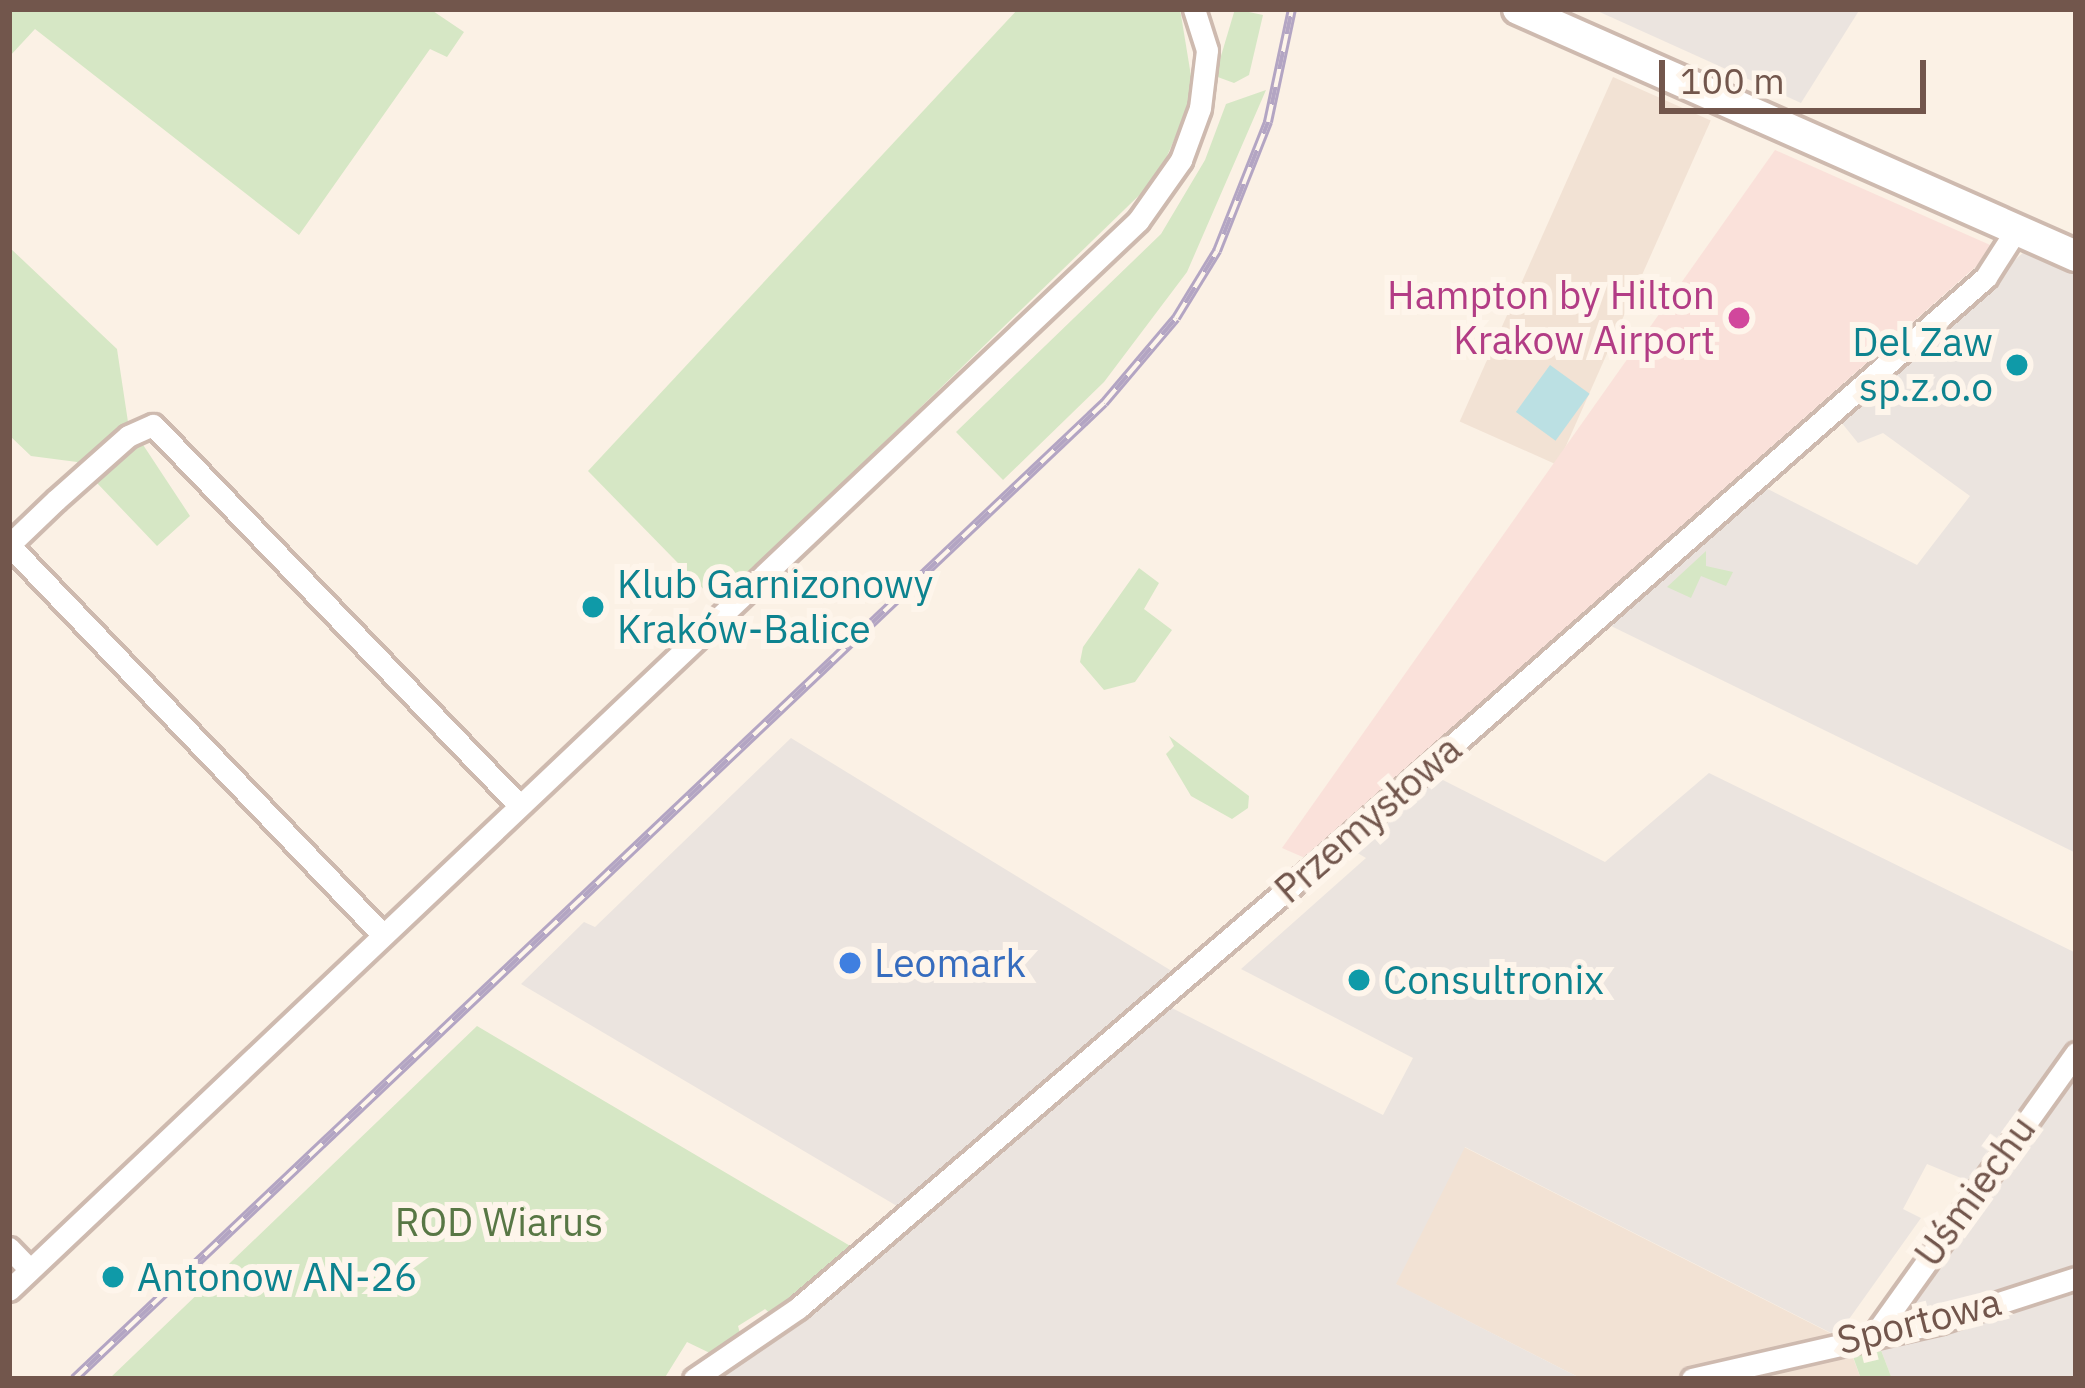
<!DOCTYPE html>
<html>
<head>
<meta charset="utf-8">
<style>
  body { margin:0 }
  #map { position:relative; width:2085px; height:1388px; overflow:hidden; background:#fbf1e5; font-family:"IBM Plex Sans",sans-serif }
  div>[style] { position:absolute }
  .residential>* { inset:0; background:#f2e2d4; transform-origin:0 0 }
  .commercial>* { inset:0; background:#fae1da }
  .industrial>* { inset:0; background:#ebe4df }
  .green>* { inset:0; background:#d6e7c5 }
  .water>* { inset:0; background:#bbe0e3; transform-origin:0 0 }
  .roads { filter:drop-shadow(3px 0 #cebaaf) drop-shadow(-3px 0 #cebaaf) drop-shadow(0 3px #cebaaf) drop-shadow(0 -3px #cebaaf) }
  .minor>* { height:21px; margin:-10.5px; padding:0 10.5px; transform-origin:10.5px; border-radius:10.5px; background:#fff }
  .secondary>* { height:30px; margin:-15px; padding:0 15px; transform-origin:15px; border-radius:15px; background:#fff }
  .rail>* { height:10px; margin-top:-5px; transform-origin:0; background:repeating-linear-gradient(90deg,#fef5eb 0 18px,#b3a5c3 0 36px); box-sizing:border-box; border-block:3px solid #b3a5c3 }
  .dots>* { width:33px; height:33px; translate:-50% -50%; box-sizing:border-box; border:6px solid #fef5eb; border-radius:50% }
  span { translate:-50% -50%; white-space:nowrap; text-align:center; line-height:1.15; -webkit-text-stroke:12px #fef5eb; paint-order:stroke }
  .hotel-label { font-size:39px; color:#b23c85 }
  .right { translate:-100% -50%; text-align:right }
  .culture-label { font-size:39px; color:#0d838f }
  .left { translate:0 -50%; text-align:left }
  .street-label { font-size:39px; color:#72564c }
  .shop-label { font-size:39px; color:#366cbe }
  .park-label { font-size:39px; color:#587745 }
  .frame { position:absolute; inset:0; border:12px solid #72564c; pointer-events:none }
  .scale { position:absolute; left:1659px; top:60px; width:267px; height:54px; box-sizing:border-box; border:6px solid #72564c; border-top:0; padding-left:15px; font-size:36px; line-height:42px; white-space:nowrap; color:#72564c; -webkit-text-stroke:9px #fef5eb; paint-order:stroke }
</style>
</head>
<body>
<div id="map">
  <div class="residential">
    <i style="left:1613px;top:77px;width:107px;height:377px;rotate:24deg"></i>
    <i style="clip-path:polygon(1464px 1147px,1836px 1336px,1843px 1331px,1861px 1379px,1582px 1379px,1395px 1284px)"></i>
  </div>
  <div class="commercial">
    <i style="clip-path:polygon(1775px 150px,1997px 248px,1305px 858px,1282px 848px)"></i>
  </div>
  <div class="industrial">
    <i style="clip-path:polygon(1593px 9px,1860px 9px,1801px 103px)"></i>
    <i style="clip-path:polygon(2025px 251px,2076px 273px,2076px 853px,1609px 625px,1760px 485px,1917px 565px,1970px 496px,1883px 433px,1858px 443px,1837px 417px)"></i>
    <i style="clip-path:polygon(791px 738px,1175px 973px,902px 1209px,521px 984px,584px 922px,595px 927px)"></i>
    <i style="clip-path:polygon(1709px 773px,2076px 953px,2076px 1035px,1973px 1183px,1927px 1164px,1903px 1209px,1921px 1218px,1837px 1336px,1465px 1147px,1396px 1284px,1582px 1379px,713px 1379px,885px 1246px,1168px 1006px,1383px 1115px,1413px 1058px,1241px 969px,1366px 858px,1349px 848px,1435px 776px,1605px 862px)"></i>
    <i style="clip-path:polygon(2076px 1066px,2076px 1267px,1924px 1315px,1903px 1302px)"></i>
    <i style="clip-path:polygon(2076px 1294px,2076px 1379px,1892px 1379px,1879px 1345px)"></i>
  </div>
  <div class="green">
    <i style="clip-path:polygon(9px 9px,430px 9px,464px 32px,447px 57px,430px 49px,299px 235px,35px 29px,9px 57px)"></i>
    <i style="clip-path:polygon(1018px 9px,1180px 9px,1194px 94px,1158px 177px,718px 604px,588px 471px)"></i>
    <i style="clip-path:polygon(1235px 9px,1263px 15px,1249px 75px,1234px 83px,1215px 76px)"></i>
    <i style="clip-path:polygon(1266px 90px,1187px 272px,1104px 382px,1003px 480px,956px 432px,1161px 234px,1205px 160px,1226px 104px)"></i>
    <i style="clip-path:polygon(9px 247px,117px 349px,128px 422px,190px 516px,157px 546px,77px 462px,31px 456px,9px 435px)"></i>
    <i style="clip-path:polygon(1706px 551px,1706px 566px,1733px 572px,1726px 586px,1701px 576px,1691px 598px,1667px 587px)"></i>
    <i style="clip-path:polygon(1139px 568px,1159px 583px,1144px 609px,1172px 630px,1135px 682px,1104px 690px,1080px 662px,1083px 647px)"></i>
    <i style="clip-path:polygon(1169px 736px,1249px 796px,1248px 808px,1232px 819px,1191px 796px,1166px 754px,1174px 746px)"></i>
    <i style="clip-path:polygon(477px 1026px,852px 1247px,772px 1315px,765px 1309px,738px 1326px,741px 1337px,714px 1355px,687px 1342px,664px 1379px,109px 1379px)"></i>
    <i style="clip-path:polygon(1879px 1345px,1892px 1379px,1861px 1379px,1851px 1351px)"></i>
  </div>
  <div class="water">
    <i style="left:1550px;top:365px;width:49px;height:58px;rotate:36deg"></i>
  </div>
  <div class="roads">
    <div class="minor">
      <i style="left:382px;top:934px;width:539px;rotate:-133.8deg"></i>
      <i style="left:9px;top:545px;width:65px;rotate:-43.8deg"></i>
      <i style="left:56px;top:500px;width:96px;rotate:-41.6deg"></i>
      <i style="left:128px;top:436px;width:27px;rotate:-24deg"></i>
      <i style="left:153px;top:425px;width:528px;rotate:46.08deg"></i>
      <i style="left:9px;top:1248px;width:30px;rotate:46deg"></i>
      <i style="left:9px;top:1290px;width:1555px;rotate:-43.44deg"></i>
      <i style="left:1138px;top:221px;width:75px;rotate:-54.8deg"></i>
      <i style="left:1181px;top:160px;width:55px;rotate:-69.9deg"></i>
      <i style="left:1200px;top:108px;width:58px;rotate:-83.1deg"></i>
      <i style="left:1207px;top:50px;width:43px;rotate:-107.6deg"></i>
      <i style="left:1877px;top:1331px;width:342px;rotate:-54.4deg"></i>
      <i style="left:694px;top:1379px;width:126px;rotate:-34.3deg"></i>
      <i style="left:798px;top:1308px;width:683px;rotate:-40.55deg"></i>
      <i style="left:1317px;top:864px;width:890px;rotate:-41.26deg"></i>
      <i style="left:1986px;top:277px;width:56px;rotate:-57.4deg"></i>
      <i style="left:1692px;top:1379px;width:254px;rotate:-12.9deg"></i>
      <i style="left:1940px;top:1322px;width:143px;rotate:-17.9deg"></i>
    </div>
    <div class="secondary">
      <i style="left:1518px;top:9px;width:610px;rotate:23.88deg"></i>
    </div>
  </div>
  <div class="rail">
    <i style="left:74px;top:1379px;width:1419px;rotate:-43.46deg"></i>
    <i style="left:1104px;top:403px;width:111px;rotate:-49.7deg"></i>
    <i style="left:1176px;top:318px;width:79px;rotate:-58.5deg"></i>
    <i style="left:1217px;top:251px;width:139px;rotate:-68.4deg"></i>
    <i style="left:1268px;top:122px;width:116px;rotate:-78deg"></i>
  </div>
  <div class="dots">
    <i style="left:1739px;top:318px;background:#d1479c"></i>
    <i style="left:2017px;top:365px;background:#0f9aa8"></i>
    <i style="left:593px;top:607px;background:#0f9aa8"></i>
    <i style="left:850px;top:963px;background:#3f7fe0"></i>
    <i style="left:1359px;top:980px;background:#0f9aa8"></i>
    <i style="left:113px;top:1277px;background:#0f9aa8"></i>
  </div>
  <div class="hotel-label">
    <span class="right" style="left:1715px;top:318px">Hampton by Hilton<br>Krakow Airport</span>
  </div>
  <div class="culture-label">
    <span class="right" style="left:1993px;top:365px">Del Zaw<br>sp.z.o.o</span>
    <span class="left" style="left:617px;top:607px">Klub Garnizonowy<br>Kraków-Balice</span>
    <span class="left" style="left:1383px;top:980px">Consultronix</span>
    <span class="left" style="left:137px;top:1277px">Antonow AN-26</span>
  </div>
  <div class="street-label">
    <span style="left:1368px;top:819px;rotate:-41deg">Przemysłowa</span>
    <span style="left:1975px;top:1191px;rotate:-54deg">Uśmiechu</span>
    <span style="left:1919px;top:1321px;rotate:-14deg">Sportowa</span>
  </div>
  <div class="shop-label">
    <span class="left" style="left:874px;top:963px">Leomark</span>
  </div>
  <div class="park-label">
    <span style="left:499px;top:1222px">ROD Wiarus</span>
  </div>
  <div class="frame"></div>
  <div class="scale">100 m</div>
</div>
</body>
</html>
